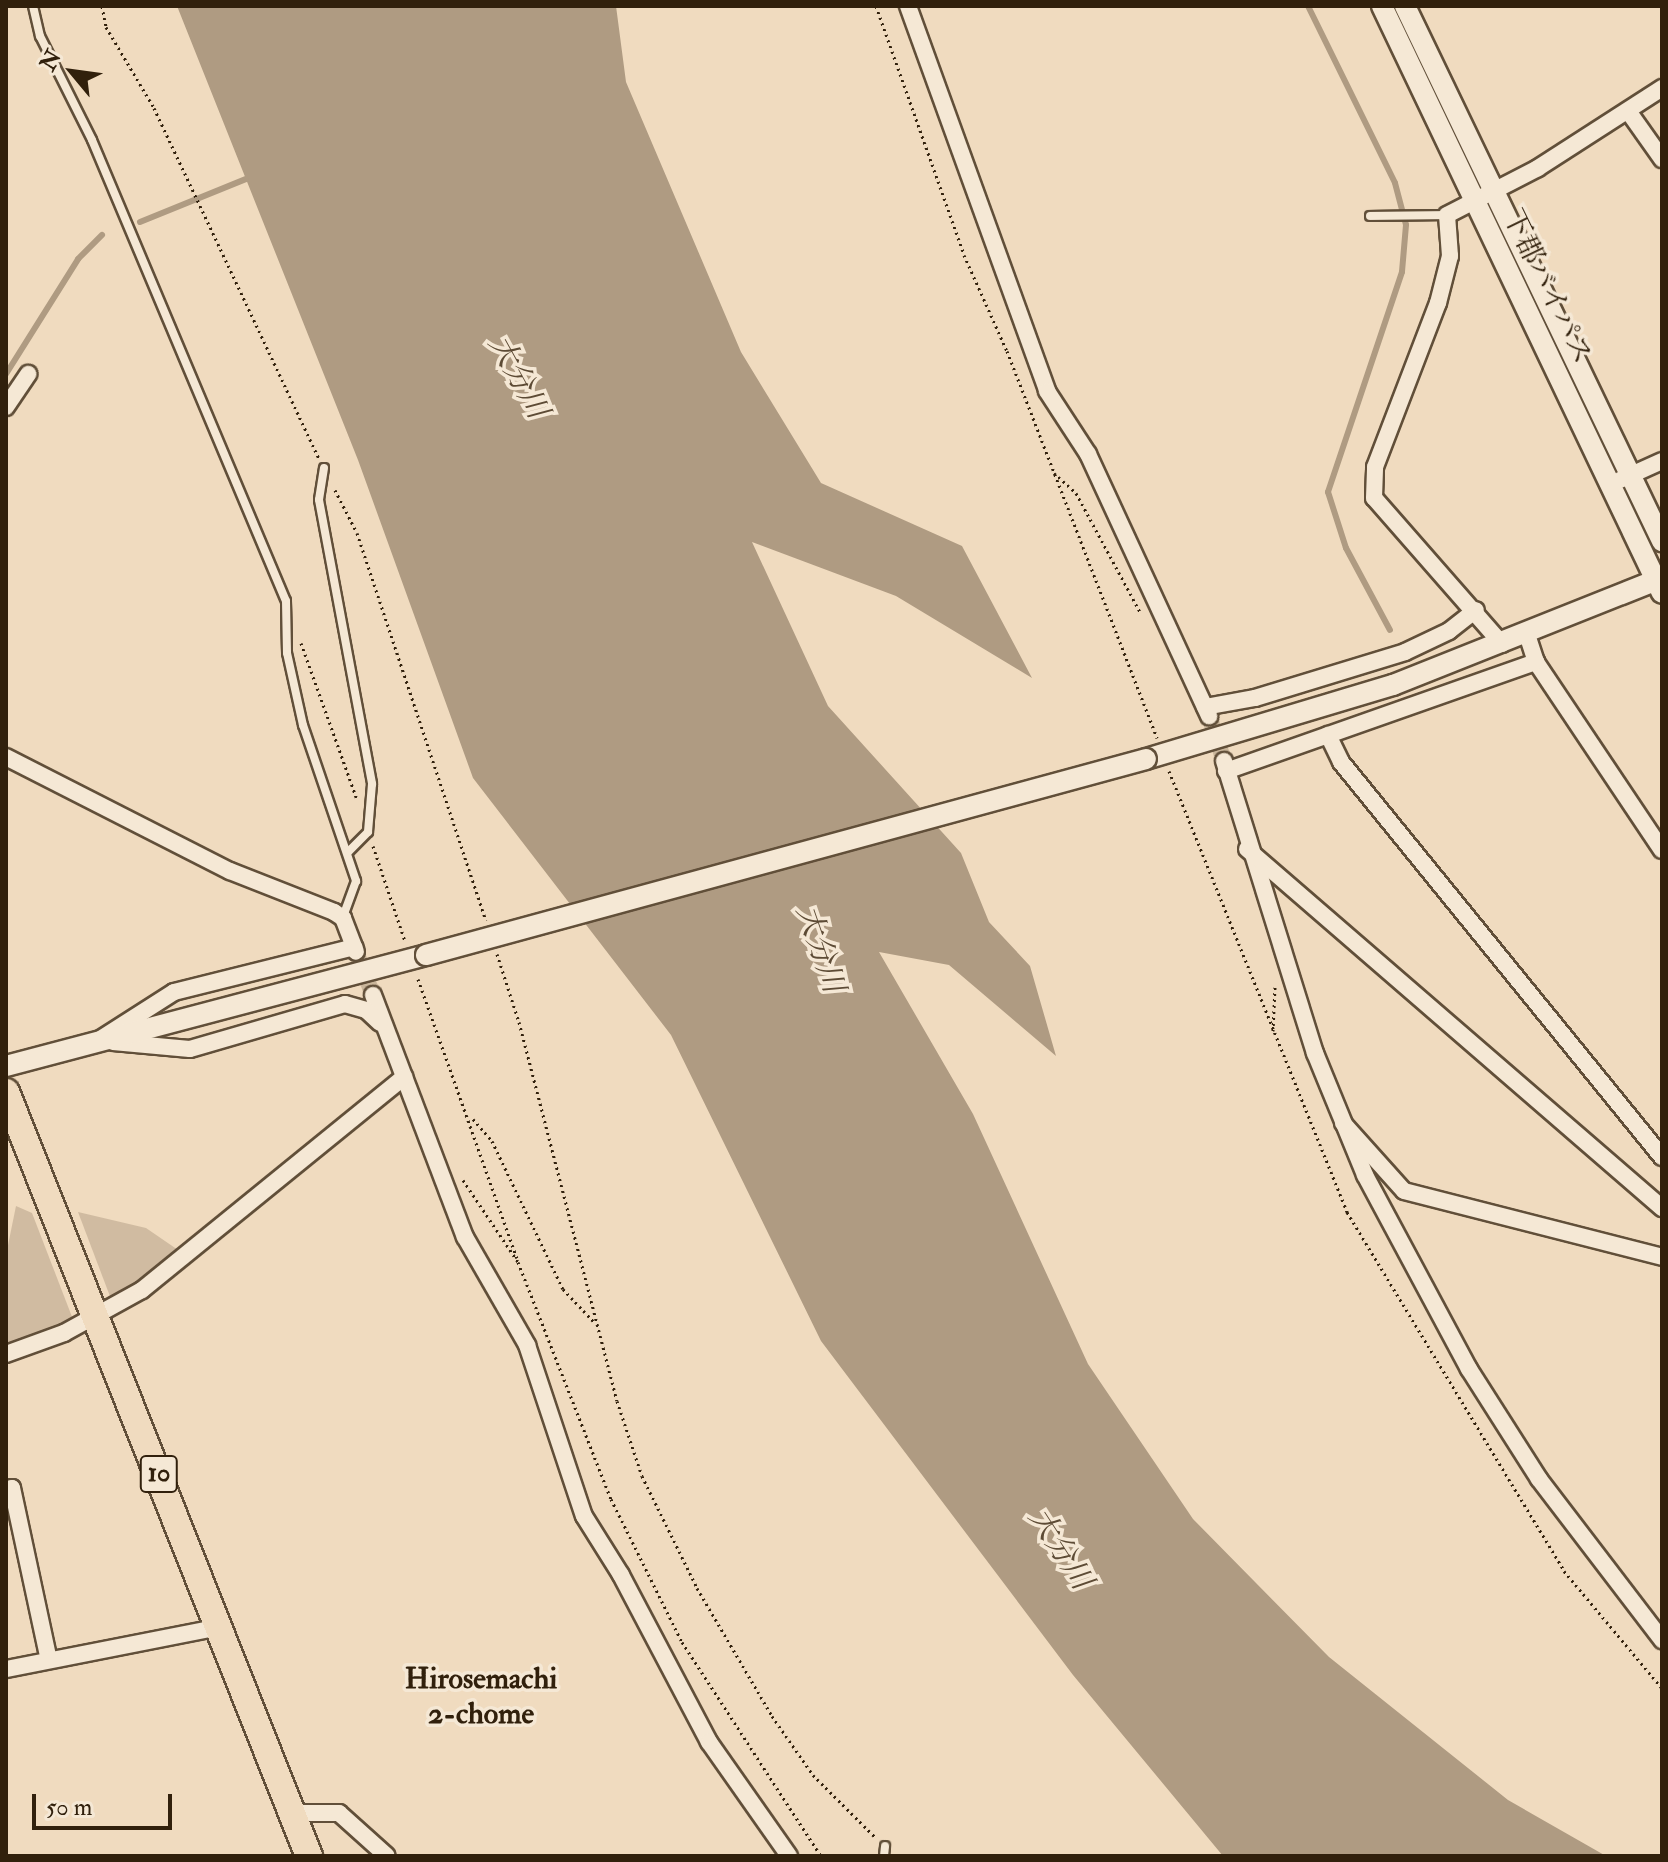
<!DOCTYPE html>
<html>
<head>
<meta charset="utf-8">
<style>
  body { margin:0 }
  #map { position:relative; width:1668px; height:1862px; overflow:hidden; background:#f0dbbf; font-family:"IM FELL Double Pica","Noto Serif JP",serif }
  div>[style] { position:absolute }
  .green>* { inset:0; background:#d0bba1 }
  .water>* { inset:0; background:#af9b82 }
  .stream>* { height:6px; margin:-3px; padding:0 3px; transform-origin:3px; border-radius:3px; background:#af9b82 }
  .minor-tunnel>* { height:16px; margin-top:-8px; transform-origin:0; background:repeating-linear-gradient(90deg,#cab69b 0 16px,transparent 0 24px) }
  .path>* { height:3px; margin-top:-1.5px; transform-origin:0; background:repeating-linear-gradient(90deg,#31200c 0 2px,transparent 0 6px) }
  .roads { filter:drop-shadow(2px 0 #614f39) drop-shadow(-2px 0 #614f39) drop-shadow(0 2px #614f39) drop-shadow(0 -2px #614f39) }
  .service>* { height:8px; margin:-4px; padding:0 4px; transform-origin:4px; border-radius:4px; background:#f5e8d5 }
  .minor>* { height:16px; margin:-8px; padding:0 8px; transform-origin:8px; border-radius:8px; background:#f5e8d5 }
  .tertiary>* { height:20px; margin:-10px; padding:0 10px; transform-origin:10px; border-radius:10px; background:#f5e8d5 }
  .trunk>* { height:26px; margin:-13px; padding:0 13px; transform-origin:13px; border-radius:13px; background:#f0dbbf }
  .bridges { filter:drop-shadow(2px 0 #614f39) drop-shadow(-2px 0 #614f39) drop-shadow(0 2px #614f39) drop-shadow(0 -2px #614f39) }
  .tertiary-bridge>* { height:20px; margin:-10px; padding:0 10px; transform-origin:10px; border-radius:10px; background:#f5e8d5 }
  span { translate:-50% -50%; white-space:nowrap; text-align:center; line-height:1.15; -webkit-text-stroke:7px #f5e8d5; paint-order:stroke }
  .shield-label span { padding:2px 6px; background:#f5e8d5; border:2px solid; border-radius:6px; -webkit-text-stroke-width:0 }
  .shield-label { font-size:26px; color:#31200c; font-weight:700 }
  .street-label { font-size:28px; color:#31200c }
  .water-label { font-size:30px; color:#5d4b35; font-style:italic }
  .neighbourhood-label { font-size:30px; color:#31200c; font-weight:700 }
  .frame { position:absolute; inset:0; border:8px solid #31200c; pointer-events:none }
  .north { position:absolute; left:32px; top:32px; width:80px; height:80px; -webkit-text-stroke:6px #f5e8d5; paint-order:stroke; rotate:299deg; font-size:22px; font-weight:700; line-height:32px; text-align:center; color:#31200c }
  .north::after { content:''; display:block; margin:auto; width:28px; height:36px; background:#31200c; clip-path:polygon(50% 0,100% 100%,50% 72%,0 100%) }
  .scale { position:absolute; left:32px; top:1794px; width:140px; height:36px; box-sizing:border-box; border:4px solid #31200c; border-top:0; padding-left:10px; font-size:24px; line-height:28px; white-space:nowrap; color:#31200c; -webkit-text-stroke:6px #f5e8d5; paint-order:stroke }
</style>
</head>
<body>
<div id="map">
  <div class="green">
    <i style="clip-path:polygon(16px 1206px,32px 1213px,74px 1322px,6px 1346px,6px 1255px)"></i>
    <i style="clip-path:polygon(78px 1212px,146px 1228px,181px 1252px,111px 1299px)"></i>
  </div>
  <div class="water">
    <i style="clip-path:polygon(177px 6px,616px 6px,626px 82px,741px 352px,821px 483px,962px 546px,1032px 678px,896px 596px,752px 542px,828px 706px,961px 853px,989px 922px,1030px 966px,1056px 1056px,949px 965px,879px 952px,973px 1114px,1088px 1364px,1193px 1519px,1329px 1657px,1508px 1800px,1606px 1856px,1223px 1856px,1073px 1675px,821px 1341px,671px 1035px,473px 778px,358px 460px)"></i>
  </div>
  <div class="stream">
    <i style="left:1308px;top:6px;width:197px;rotate:63.8deg"></i>
    <i style="left:1395px;top:183px;width:43px;rotate:75.3deg"></i>
    <i style="left:1406px;top:225px;width:47px;rotate:94.9deg"></i>
    <i style="left:1402px;top:272px;width:232px;rotate:108.6deg"></i>
    <i style="left:1328px;top:492px;width:59px;rotate:72.2deg"></i>
    <i style="left:1346px;top:548px;width:93px;rotate:61.8deg"></i>
    <i style="left:140px;top:222px;width:114px;rotate:-22.1deg"></i>
    <i style="left:6px;top:374px;width:136px;rotate:-57.9deg"></i>
    <i style="left:78px;top:259px;width:34px;rotate:-45deg"></i>
  </div>
  <div class="minor-tunnel">
    <i style="left:1209px;top:716px;width:47px;rotate:71.6deg"></i>
    <i style="left:356px;top:952px;width:46px;rotate:68.4deg"></i>
  </div>
  <div class="path">
    <i style="left:102px;top:6px;width:21px;rotate:79deg"></i>
    <i style="left:106px;top:27px;width:94px;rotate:59.3deg"></i>
    <i style="left:154px;top:108px;width:387px;rotate:64.8deg"></i>
    <i style="left:876px;top:6px;width:264px;rotate:70.5deg"></i>
    <i style="left:964px;top:255px;width:105px;rotate:65.9deg"></i>
    <i style="left:1007px;top:351px;width:415px;rotate:68.8deg"></i>
    <i style="left:1054px;top:473px;width:30px;rotate:42deg"></i>
    <i style="left:1076px;top:493px;width:135px;rotate:61.7deg"></i>
    <i style="left:335px;top:490px;width:48px;rotate:62.9deg"></i>
    <i style="left:357px;top:533px;width:408px;rotate:71.6deg"></i>
    <i style="left:301px;top:643px;width:164px;rotate:70.3deg"></i>
    <i style="left:1169px;top:771px;width:476px;rotate:68deg"></i>
    <i style="left:1347px;top:1212px;width:419px;rotate:58.8deg"></i>
    <i style="left:1564px;top:1571px;width:153px;rotate:50.1deg"></i>
    <i style="left:373px;top:846px;width:100px;rotate:71.4deg"></i>
    <i style="left:497px;top:954px;width:71px;rotate:72.1deg"></i>
    <i style="left:519px;top:1022px;width:391px;rotate:75.5deg"></i>
    <i style="left:617px;top:1401px;width:79px;rotate:71.6deg"></i>
    <i style="left:642px;top:1476px;width:125px;rotate:63.8deg"></i>
    <i style="left:697px;top:1588px;width:148px;rotate:59.6deg"></i>
    <i style="left:772px;top:1716px;width:72px;rotate:55.2deg"></i>
    <i style="left:813px;top:1775px;width:89px;rotate:45deg"></i>
    <i style="left:418px;top:979px;width:296px;rotate:70.5deg"></i>
    <i style="left:1273px;top:1031px;width:44px;rotate:-87.4deg"></i>
    <i style="left:473px;top:1119px;width:29px;rotate:49deg"></i>
    <i style="left:492px;top:1141px;width:164px;rotate:64.4deg"></i>
    <i style="left:563px;top:1289px;width:48px;rotate:46.7deg"></i>
    <i style="left:463px;top:1180px;width:99px;rotate:56.1deg"></i>
    <i style="left:518px;top:1262px;width:255px;rotate:68.6deg"></i>
    <i style="left:611px;top:1499px;width:160px;rotate:63.6deg"></i>
    <i style="left:682px;top:1642px;width:255px;rotate:57deg"></i>
  </div>
  <div class="roads">
    <div class="service">
      <i style="left:33px;top:6px;width:31px;rotate:77deg"></i>
      <i style="left:40px;top:36px;width:116px;rotate:63.4deg"></i>
      <i style="left:92px;top:140px;width:500px;rotate:67.18deg"></i>
      <i style="left:286px;top:601px;width:52px;rotate:88.9deg"></i>
      <i style="left:287px;top:653px;width:74px;rotate:77.5deg"></i>
      <i style="left:303px;top:725px;width:165px;rotate:71.2deg"></i>
      <i style="left:356px;top:881px;width:38px;rotate:110deg"></i>
      <i style="left:1370px;top:216px;width:77px;rotate:-0.7deg"></i>
      <i style="left:324px;top:468px;width:32px;rotate:99deg"></i>
      <i style="left:319px;top:500px;width:289px;rotate:79.4deg"></i>
      <i style="left:372px;top:784px;width:48px;rotate:94.8deg"></i>
      <i style="left:368px;top:832px;width:28px;rotate:135deg"></i>
      <i style="left:884px;top:1856px;width:10px;rotate:-84deg"></i>
    </div>
    <div class="minor">
      <i style="left:908px;top:6px;width:409px;rotate:70.1deg"></i>
      <i style="left:1047px;top:391px;width:75px;rotate:56.9deg"></i>
      <i style="left:1088px;top:454px;width:289px;rotate:65.2deg"></i>
      <i style="left:1628px;top:111px;width:59px;rotate:54.7deg"></i>
      <i style="left:6px;top:407px;width:40px;rotate:-56deg"></i>
      <i style="left:1620px;top:480px;width:46px;rotate:-24.3deg"></i>
      <i style="left:1502px;top:644px;width:194px;rotate:-131.2deg"></i>
      <i style="left:1374px;top:498px;width:31px;rotate:-88deg"></i>
      <i style="left:1375px;top:467px;width:176px;rotate:-69deg"></i>
      <i style="left:1438px;top:303px;width:49px;rotate:-75.7deg"></i>
      <i style="left:1450px;top:256px;width:41px;rotate:-94.2deg"></i>
      <i style="left:1447px;top:215px;width:102px;rotate:-27.3deg"></i>
      <i style="left:1538px;top:168px;width:148px;rotate:-32.8deg"></i>
      <i style="left:1536px;top:662px;width:226px;rotate:56.2deg"></i>
      <i style="left:1205px;top:707px;width:51px;rotate:-10.2deg"></i>
      <i style="left:1255px;top:698px;width:157px;rotate:-17deg"></i>
      <i style="left:1405px;top:652px;width:49px;rotate:-25.5deg"></i>
      <i style="left:1449px;top:631px;width:34px;rotate:-38deg"></i>
      <i style="left:1328px;top:735px;width:30px;rotate:64deg"></i>
      <i style="left:1341px;top:762px;width:509px;rotate:50.9deg"></i>
      <i style="left:6px;top:757px;width:251px;rotate:27deg"></i>
      <i style="left:230px;top:871px;width:112px;rotate:21.5deg"></i>
      <i style="left:334px;top:912px;width:11px;rotate:34deg"></i>
      <i style="left:343px;top:918px;width:36px;rotate:69deg"></i>
      <i style="left:1224px;top:761px;width:306px;rotate:72.7deg"></i>
      <i style="left:1315px;top:1053px;width:132px;rotate:67.7deg"></i>
      <i style="left:1365px;top:1175px;width:220px;rotate:61.8deg"></i>
      <i style="left:1469px;top:1369px;width:130px;rotate:57.5deg"></i>
      <i style="left:1539px;top:1479px;width:203px;rotate:52.6deg"></i>
      <i style="left:1226px;top:771px;width:329px;rotate:-19.4deg"></i>
      <i style="left:1536px;top:662px;width:28px;rotate:-108deg"></i>
      <i style="left:1247px;top:849px;width:549px;rotate:40.86deg"></i>
      <i style="left:373px;top:995px;width:259px;rotate:69.2deg"></i>
      <i style="left:465px;top:1237px;width:125px;rotate:60.1deg"></i>
      <i style="left:527px;top:1345px;width:180px;rotate:71.6deg"></i>
      <i style="left:584px;top:1516px;width:70px;rotate:57.9deg"></i>
      <i style="left:621px;top:1575px;width:189px;rotate:62.2deg"></i>
      <i style="left:709px;top:1742px;width:139px;rotate:54.9deg"></i>
      <i style="left:102px;top:1038px;width:85px;rotate:-32.6deg"></i>
      <i style="left:174px;top:992px;width:186px;rotate:-14deg"></i>
      <i style="left:113px;top:1042px;width:77px;rotate:5.2deg"></i>
      <i style="left:190px;top:1049px;width:161px;rotate:-16.2deg"></i>
      <i style="left:345px;top:1004px;width:22px;rotate:16deg"></i>
      <i style="left:366px;top:1010px;width:19px;rotate:43deg"></i>
      <i style="left:1343px;top:1123px;width:91px;rotate:48.1deg"></i>
      <i style="left:1404px;top:1191px;width:266px;rotate:14.3deg"></i>
      <i style="left:6px;top:1354px;width:62px;rotate:-19.9deg"></i>
      <i style="left:64px;top:1333px;width:89px;rotate:-28.9deg"></i>
      <i style="left:142px;top:1290px;width:338px;rotate:-39.1deg"></i>
      <i style="left:6px;top:1489px;width:6px;rotate:-9deg"></i>
      <i style="left:12px;top:1488px;width:176px;rotate:77.9deg"></i>
      <i style="left:6px;top:1669px;width:218px;rotate:-11.1deg"></i>
      <i style="left:291px;top:1813px;width:48px"></i>
      <i style="left:339px;top:1813px;width:64px;rotate:41.9deg"></i>
    </div>
    <div class="tertiary">
      <i style="left:1382px;top:6px;width:650px;rotate:64.5deg"></i>
      <i style="left:1405px;top:6px;width:594px;rotate:64.34deg"></i>
      <i style="left:1146px;top:759px;width:258px;rotate:-16.7deg"></i>
      <i style="left:1393px;top:685px;width:289px;rotate:-21.7deg"></i>
      <i style="left:6px;top:1066px;width:434px;rotate:-14.8deg"></i>
    </div>
    <div class="trunk">
      <i style="left:6px;top:1092px;width:822px;rotate:68.37deg"></i>
    </div>
  </div>
  <div class="bridges">
    <div class="tertiary-bridge">
      <i style="left:426px;top:955px;width:746px;rotate:-15.23deg"></i>
    </div>
  </div>
  <div class="shield-label">
    <span style="left:159px;top:1474px">10</span>
  </div>
  <div class="street-label">
    <span style="left:1547px;top:287px;rotate:64deg">下郡バイパス</span>
  </div>
  <div class="water-label">
    <span style="left:518px;top:377px;rotate:61deg">大分川</span>
    <span style="left:820px;top:949px;rotate:71deg">大分川</span>
    <span style="left:1060px;top:1549px;rotate:57deg">大分川</span>
  </div>
  <div class="neighbourhood-label">
    <span style="left:481px;top:1696px">Hirosemachi<br>2-chome</span>
  </div>
  <div class="frame"></div>
  <div class="north">N</div>
  <div class="scale">50 m</div>
</div>
</body>
</html>
